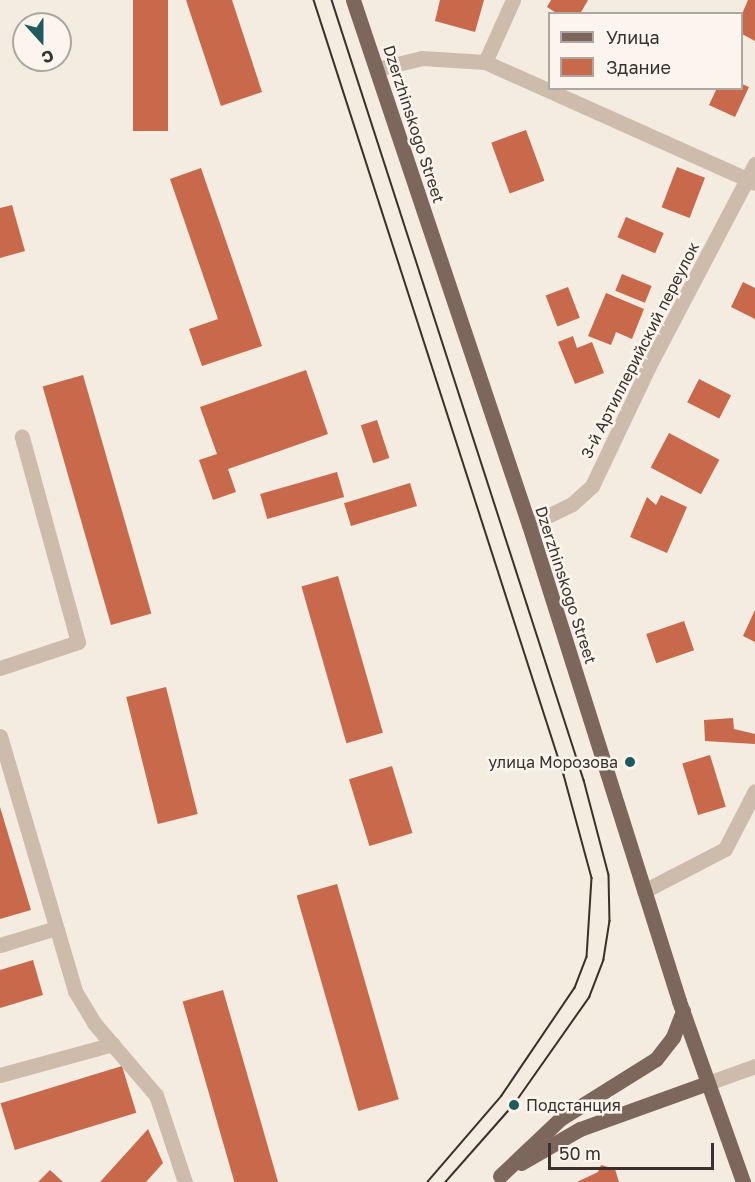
<!DOCTYPE html>
<html>
<head>
<meta charset="utf-8">
<style>
  body { margin:0 }
  #map { position:relative; width:755px; height:1182px; overflow:hidden; background:#f4ebe1; font-family:"Golos Text",sans-serif }
  div>[style] { position:absolute }
  .building>* { inset:0; background:#c8694b; transform-origin:0 0 }
  .minor>* { height:15px; margin:-7.5px; padding:0 7.5px; transform-origin:7.5px; border-radius:7.5px; background:#cdbbac }
  .major>* { height:15px; margin:-7.5px; padding:0 7.5px; transform-origin:7.5px; border-radius:7.5px; background:#7d675c }
  .tram>* { height:1.5px; margin:-0.75px; padding:0 0.75px; transform-origin:0.75px; border-radius:0.75px; background:#3b302b }
  .dots>* { width:16px; height:16px; translate:-50% -50%; box-sizing:border-box; border:3px solid #fbf5ee; border-radius:50% }
  span { translate:-50% -50%; white-space:nowrap; text-align:center; line-height:1.15; -webkit-text-stroke:5px #fbf5ee; paint-order:stroke }
  .street-label { font-size:16px; color:#3b302b }
  .poi-label { font-size:16px; color:#3b302b }
  .right { translate:-100% -50%; text-align:right }
  .left { translate:0 -50%; text-align:left }
  .legend { position:absolute; left:548px; top:12px; width:195px; height:78px; box-sizing:border-box; background:#fbf5ee; border:2px solid #aea6a0; margin:0; padding:8px 10px; list-style:none; font-size:18px; color:#3b302b }
  .legend li { display:flex; align-items:center; gap:12px; height:30px }
  .legend b { width:30px; border:2px solid #aea6a0 }
  .north { position:absolute; left:12px; top:12px; width:60px; height:60px; box-sizing:border-box; background:#fbf5ee; border:2px solid #aea6a0; border-radius:50%; rotate:159deg; font-size:16px; font-weight:700; line-height:24px; text-align:center; color:#3b302b }
  .north::after { content:''; display:block; margin:auto; width:21px; height:27px; background:#1f5a5e; clip-path:polygon(50% 0,100% 100%,50% 72%,0 100%) }
  .scale { position:absolute; left:548px; top:1143px; width:166px; height:27px; box-sizing:border-box; border:3px solid #3b302b; border-top:0; padding-left:8px; font-size:18px; line-height:21px; white-space:nowrap; color:#3b302b; -webkit-text-stroke:4px #fbf5ee; paint-order:stroke }
</style>
</head>
<body>
<div id="map">
  <div class="building">
    <i style="left:133px;top:0;width:35px;height:131px"></i>
    <i style="clip-path:polygon(186px 0,232px 0,262px 92px,221px 106px)"></i>
    <i style="clip-path:polygon(440px 0,484px 0,475px 32px,435px 21px)"></i>
    <i style="clip-path:polygon(551px 0,588px 0,580px 14px,558px 14px,547px 7px)"></i>
    <i style="clip-path:polygon(748px 0,755px 0,755px 41px,742px 34px,742px 14px)"></i>
    <i style="clip-path:polygon(742px 84px,749px 87px,735px 117px,709px 105px,717px 88px,742px 88px)"></i>
    <i style="left:526px;top:130px;width:54px;height:37px;rotate:70deg"></i>
    <i style="left:677px;top:167px;width:30px;height:43px;rotate:21deg"></i>
    <i style="clip-path:polygon(201px 168px,262px 346px,202px 366px,189px 329px,218px 319px,170px 179px)"></i>
    <i style="clip-path:polygon(12px 205px,25px 251px,0 258px,0 208px)"></i>
    <i style="left:626px;top:217px;width:41px;height:22px;rotate:23deg"></i>
    <i style="left:622px;top:274px;width:32px;height:18px;rotate:22deg"></i>
    <i style="clip-path:polygon(743px 282px,755px 288px,755px 319px,731px 307px)"></i>
    <i style="left:568px;top:287px;width:33px;height:24px;rotate:69deg"></i>
    <i style="clip-path:polygon(606px 293px,644px 309px,632px 339px,616px 332px,611px 345px,588px 336px)"></i>
    <i style="clip-path:polygon(573px 336px,577px 348px,592px 342px,604px 373px,575px 384px,558px 342px)"></i>
    <i style="clip-path:polygon(306px 370px,328px 434px,228px 469px,236px 492px,213px 500px,199px 460px,217px 454px,200px 407px)"></i>
    <i style="left:83px;top:375px;width:248px;height:42px;rotate:74deg"></i>
    <i style="left:699px;top:379px;width:36px;height:26px;rotate:27deg"></i>
    <i style="left:377px;top:420px;width:40px;height:17px;rotate:72deg"></i>
    <i style="left:669px;top:433px;width:57px;height:39px;rotate:28deg"></i>
    <i style="left:337px;top:472px;width:26px;height:80px;rotate:74deg"></i>
    <i style="left:410px;top:483px;width:24px;height:69px;rotate:73deg"></i>
    <i style="clip-path:polygon(661px 495px,687px 507px,667px 553px,630px 537px,647px 497px,656px 505px)"></i>
    <i style="left:338px;top:576px;width:163px;height:38px;rotate:74deg"></i>
    <i style="clip-path:polygon(755px 610px,755px 642px,743px 636px)"></i>
    <i style="left:684px;top:621px;width:31px;height:40px;rotate:71deg"></i>
    <i style="left:166px;top:687px;width:131px;height:41px;rotate:76deg"></i>
    <i style="clip-path:polygon(733px 718px,734px 729px,755px 734px,755px 744px,705px 741px,704px 720px)"></i>
    <i style="left:710px;top:755px;width:54px;height:29px;rotate:73deg"></i>
    <i style="left:392px;top:766px;width:70px;height:45px;rotate:73deg"></i>
    <i style="clip-path:polygon(0 807px,31px 910px,0 919px)"></i>
    <i style="left:337px;top:884px;width:224px;height:42px;rotate:74deg"></i>
    <i style="clip-path:polygon(33px 960px,43px 995px,0 1008px,0 970px)"></i>
    <i style="left:223px;top:990px;width:200px;height:42px;rotate:74deg"></i>
    <i style="left:122px;top:1066px;width:49px;height:127px;rotate:73deg"></i>
    <i style="clip-path:polygon(148px 1129px,163px 1163px,146px 1182px,100px 1182px)"></i>
    <i style="clip-path:polygon(601px 1165px,615px 1169px,619px 1182px,577px 1182px,598px 1172px)"></i>
    <i style="clip-path:polygon(50px 1170px,63px 1182px,38px 1182px)"></i>
  </div>
  <div class="minor">
    <i style="left:485px;top:62px;width:68px;rotate:-65.7deg"></i>
    <i style="left:377px;top:69px;width:46px;rotate:-13.7deg"></i>
    <i style="left:422px;top:58px;width:63px;rotate:3.6deg"></i>
    <i style="left:485px;top:62px;width:296px;rotate:24.1deg"></i>
    <i style="left:529px;top:525px;width:48px;rotate:-26deg"></i>
    <i style="left:572px;top:504px;width:27px;rotate:-42deg"></i>
    <i style="left:592px;top:486px;width:137px;rotate:-64.6deg"></i>
    <i style="left:651px;top:362px;width:224px;rotate:-62.3deg"></i>
    <i style="left:0;top:668px;width:82px;rotate:-18.4deg"></i>
    <i style="left:78px;top:642px;width:213px;rotate:-105.3deg"></i>
    <i style="left:0;top:736px;width:266px;rotate:73.6deg"></i>
    <i style="left:75px;top:991px;width:37px;rotate:59deg"></i>
    <i style="left:94px;top:1023px;width:95px;rotate:49.3deg"></i>
    <i style="left:156px;top:1095px;width:92px;rotate:71.6deg"></i>
    <i style="left:644px;top:891px;width:91px;rotate:-27.4deg"></i>
    <i style="left:725px;top:849px;width:65px;rotate:-62.7deg"></i>
    <i style="left:0;top:945px;width:59px;rotate:-16.9deg"></i>
    <i style="left:0;top:1075px;width:117px;rotate:-15.3deg"></i>
    <i style="left:708px;top:1083px;width:50px;rotate:-19.9deg"></i>
  </div>
  <div class="major">
    <i style="left:353px;top:0;width:554px;rotate:71.47deg"></i>
    <i style="left:529px;top:525px;width:499px;rotate:72.5deg"></i>
    <i style="left:679px;top:1001px;width:192px;rotate:70.5deg"></i>
    <i style="left:521px;top:1163px;width:68px;rotate:-30deg"></i>
    <i style="left:580px;top:1129px;width:136px;rotate:-19.8deg"></i>
    <i style="left:500px;top:1176px;width:83px;rotate:-43.5deg"></i>
    <i style="left:560px;top:1119px;width:113px;rotate:-32deg"></i>
    <i style="left:656px;top:1059px;width:28px;rotate:-52deg"></i>
    <i style="left:673px;top:1037px;width:28px;rotate:-69deg"></i>
  </div>
  <div class="tram">
    <i style="left:314px;top:0;width:814px;rotate:72.12deg"></i>
    <i style="left:564px;top:775px;width:107px;rotate:74.8deg"></i>
    <i style="left:592px;top:878px;width:79px;rotate:93.6deg"></i>
    <i style="left:587px;top:957px;width:33px;rotate:111deg"></i>
    <i style="left:575px;top:988px;width:130px;rotate:124.1deg"></i>
    <i style="left:502px;top:1096px;width:113px;rotate:130.7deg"></i>
    <i style="left:332px;top:0;width:820px;rotate:72.1deg"></i>
    <i style="left:584px;top:780px;width:98px;rotate:75.3deg"></i>
    <i style="left:609px;top:875px;width:46px;rotate:88.8deg"></i>
    <i style="left:610px;top:921px;width:39px;rotate:99deg"></i>
    <i style="left:604px;top:960px;width:40px;rotate:111deg"></i>
    <i style="left:590px;top:997px;width:132px;rotate:125.1deg"></i>
    <i style="left:514px;top:1105px;width:103px;rotate:131.4deg"></i>
  </div>
  <div class="dots">
    <i style="left:630px;top:762px;background:#1f5a5e"></i>
    <i style="left:514px;top:1105px;background:#1f5a5e"></i>
  </div>
  <div class="street-label">
    <span style="left:414px;top:124px;rotate:72deg">Dzerzhinskogo Street</span>
    <span style="left:640px;top:350px;rotate:-63deg">3-й Артиллерийский переулок</span>
    <span style="left:566px;top:585px;rotate:72deg">Dzerzhinskogo Street</span>
  </div>
  <div class="poi-label">
    <span class="right" style="left:618px;top:762px">улица Морозова</span>
    <span class="left" style="left:526px;top:1105px">Подстанция</span>
  </div>
  <ul class="legend">
  <li><b style="height:8px;background:#7d675c"></b>Улица</li>
  <li><b style="height:16px;background:#c8694b"></b>Здание</li>
  </ul>
  <div class="north">С</div>
  <div class="scale">50 m</div>
</div>
</body>
</html>
